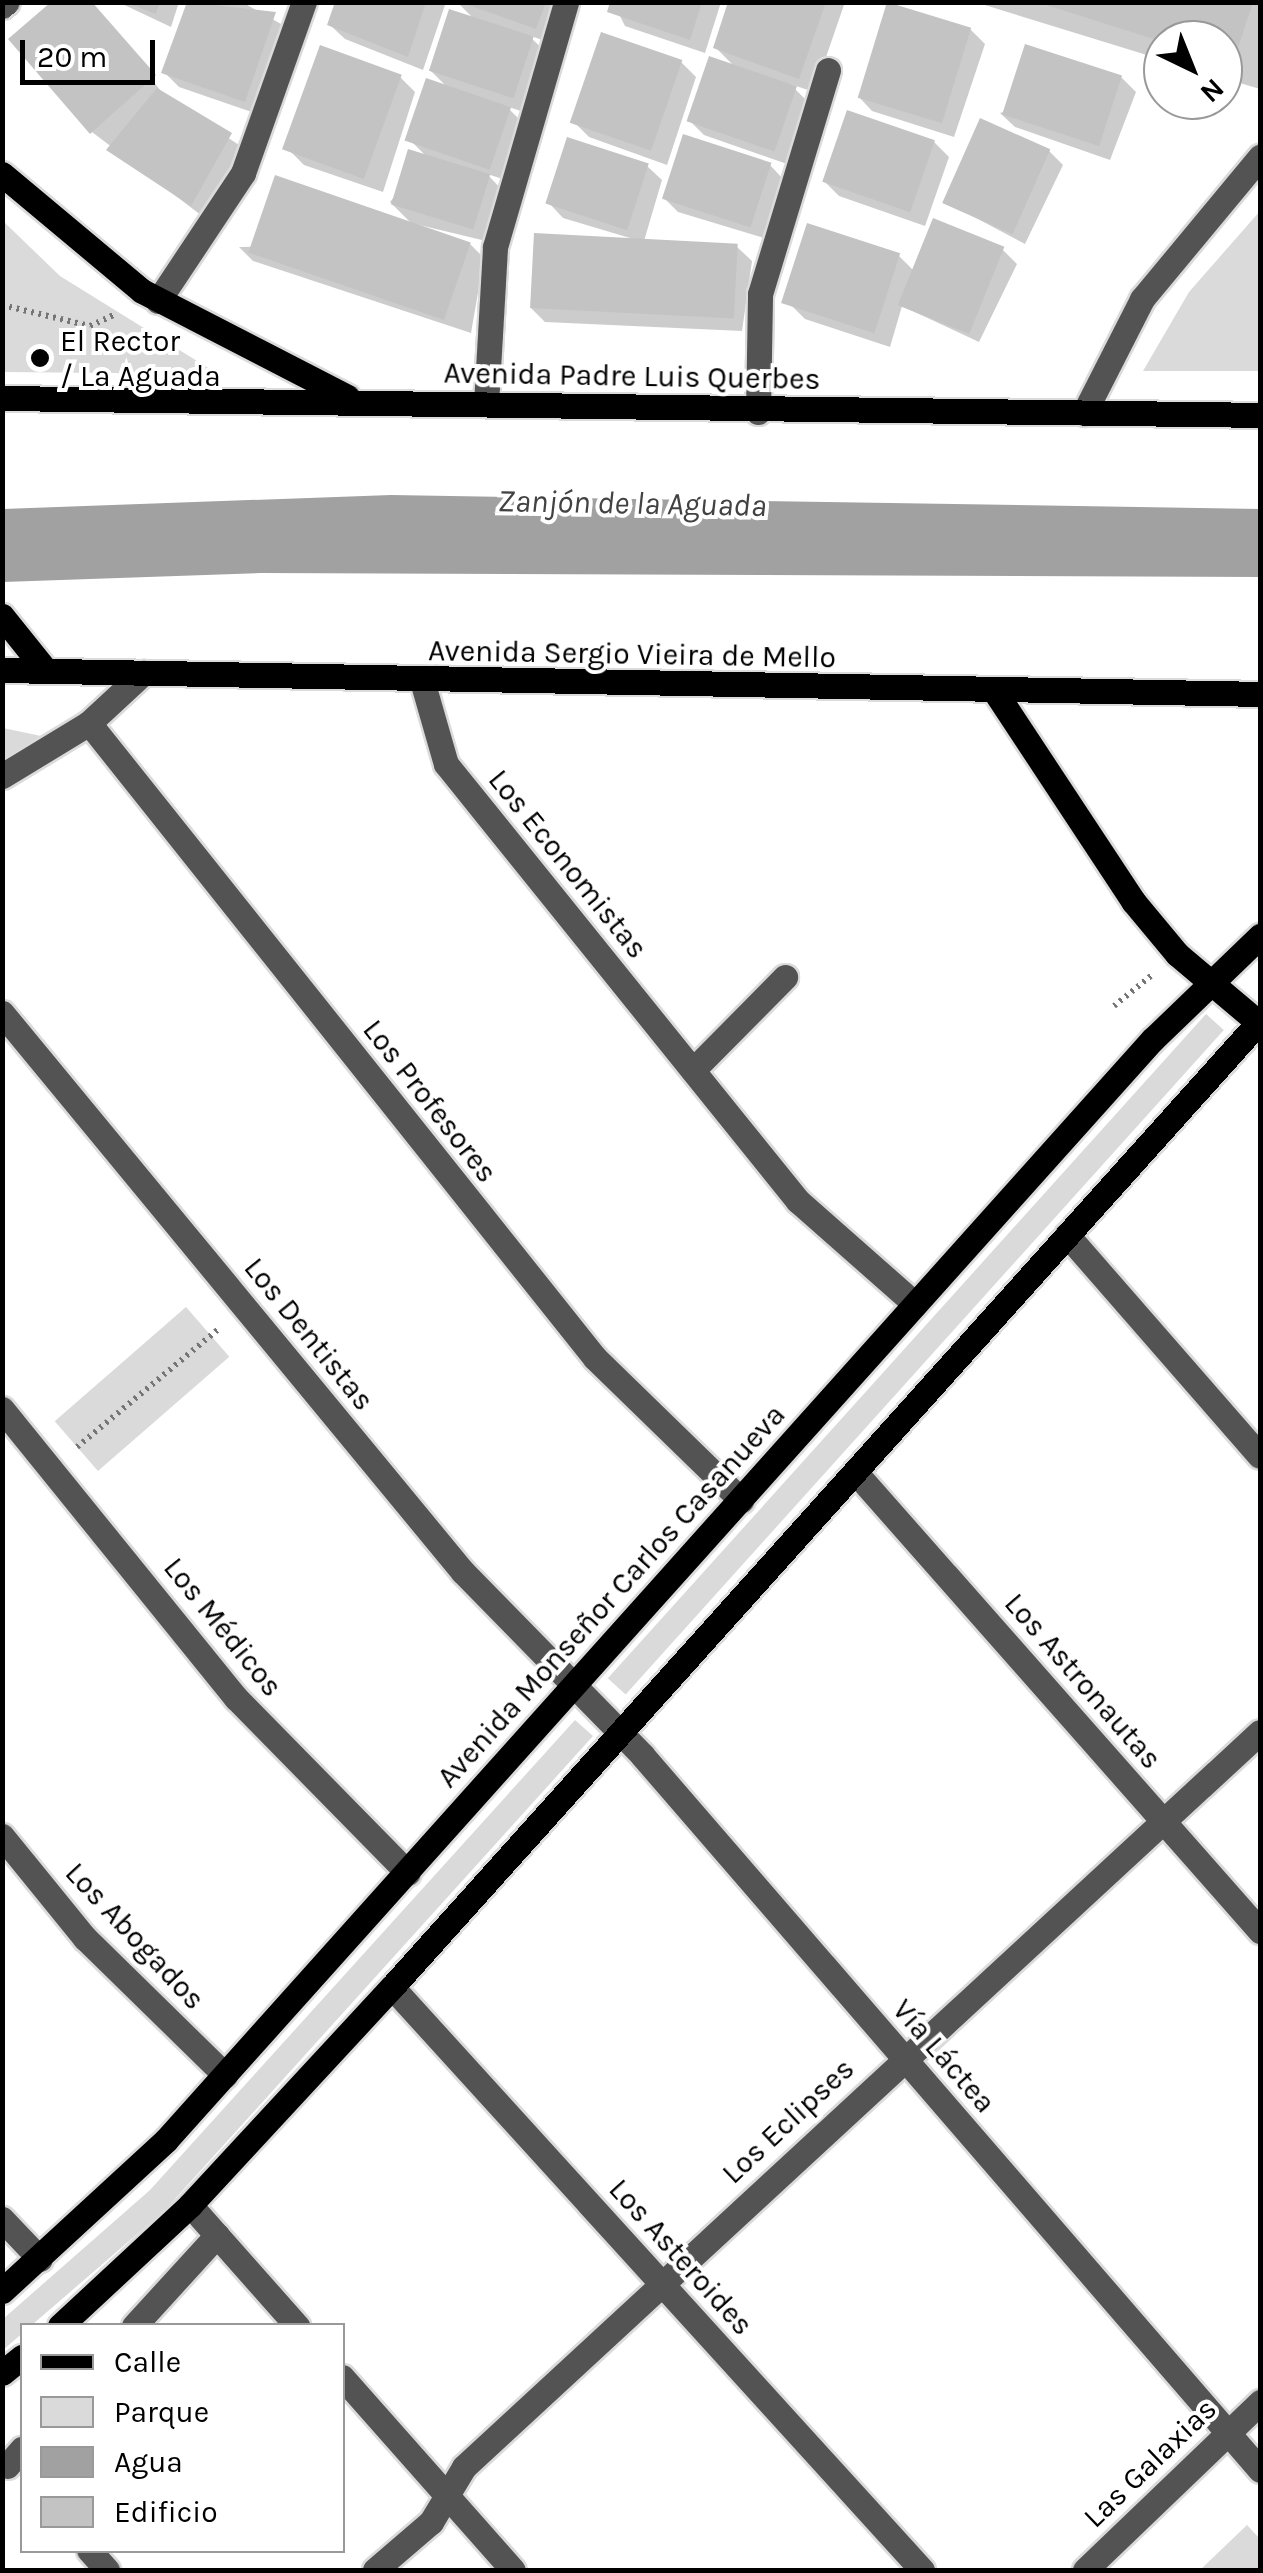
<!DOCTYPE html>
<html>
<head>
<meta charset="utf-8">
<style>
  body { margin:0 }
  #map { position:relative; width:1263px; height:2573px; overflow:hidden; background:#fff; font-family:Karla,sans-serif }
  div>[style] { position:absolute }
  .green>* { inset:0; background:#dadada; transform-origin:0 0 }
  .water>* { inset:0; background:#a1a1a1 }
  .shadow>* { inset:0; background:#0003 }
  .building>* { inset:0; background:#c3c3c3; transform-origin:0 0 }
  .path>* { height:6px; margin-top:-3px; transform-origin:0; background:repeating-linear-gradient(90deg,#757575 0 2.5px,transparent 0 7.5px) }
  .roads { filter:drop-shadow(2px 0 #dbdbdb) drop-shadow(-2px 0 #dbdbdb) drop-shadow(0 2px #dbdbdb) drop-shadow(0 -2px #dbdbdb) }
  .minor>* { height:25px; margin:-12.5px; padding:0 12.5px; transform-origin:12.5px; border-radius:12.5px; background:#535353 }
  .major>* { height:25px; margin:-12.5px; padding:0 12.5px; transform-origin:12.5px; border-radius:12.5px; background:#000 }
  .dots>* { width:28px; height:28px; translate:-50% -50%; box-sizing:border-box; border:5px solid #fff; border-radius:50% }
  span { translate:-50% -50%; white-space:nowrap; text-align:center; line-height:1.15; -webkit-text-stroke:8px #fff; paint-order:stroke }
  .poi-label { font-size:30px; color:#000 }
  .left { translate:0 -50%; text-align:left }
  .street-label { font-size:30px; color:#000 }
  .water-label { font-size:32px; color:#424242; font-style:italic }
  .frame { position:absolute; inset:0; border:5px solid #000; pointer-events:none }
  .legend { position:absolute; left:20px; top:2323px; width:325px; height:230px; box-sizing:border-box; background:#fff; border:2px solid #999; margin:0; padding:12px 18px; list-style:none; font-size:30px; color:#000 }
  .legend li { display:flex; align-items:center; gap:20px; height:50px }
  .legend b { width:50px; border:2px solid #999 }
  .north { position:absolute; left:1143px; top:20px; width:100px; height:100px; box-sizing:border-box; background:#fff; border:2px solid #999; border-radius:50%; rotate:137deg; font-size:28px; font-weight:700; line-height:40px; text-align:center; color:#000 }
  .north::after { content:''; display:block; margin:auto; width:35px; height:45px; background:#000; clip-path:polygon(50% 0,100% 100%,50% 72%,0 100%) }
  .scale { position:absolute; left:20px; top:40px; width:135px; height:45px; box-sizing:border-box; border:5px solid #000; border-top:0; padding-left:12px; font-size:30px; line-height:35px; white-space:nowrap; color:#000; -webkit-text-stroke:8px #fff; paint-order:stroke }
</style>
</head>
<body>
<div id="map">
  <div class="green">
    <i style="clip-path:polygon(1260px 211px,1260px 371px,1143px 371px,1189px 292px)"></i>
    <i style="clip-path:polygon(3px 221px,60px 276px,218px 374px,3px 372px)"></i>
    <i style="clip-path:polygon(3px 728px,46px 737px,3px 761px)"></i>
    <i style="left:1206px;top:1014px;width:24px;height:894px;rotate:42deg"></i>
    <i style="left:186px;top:1307px;width:66px;height:174px;rotate:49deg"></i>
    <i style="clip-path:polygon(575px 1720px,593px 1736px,165px 2210px,3px 2350px,3px 2319px,150px 2190px)"></i>
    <i style="clip-path:polygon(1247px 2525px,1260px 2539px,1260px 2570px,1200px 2570px)"></i>
  </div>
  <div class="water">
    <i style="clip-path:polygon(391px 495px,1260px 509px,1260px 577px,261px 573px,3px 582px,3px 509px)"></i>
  </div>
  <div class="shadow">
    <i style="clip-path:polygon(91px 2px,164px 95px,245px 149px,206px 219px,92px 132px)"></i>
    <i style="clip-path:polygon(118px 2px,179px 2px,171px 27px)"></i>
    <i style="clip-path:polygon(190px 2px,242px 2px,290px 29px,260px 115px,179px 87px,164px 72px)"></i>
    <i style="clip-path:polygon(338px 2px,446px 2px,423px 70px,345px 39px,330px 25px)"></i>
    <i style="clip-path:polygon(457px 2px,565px 2px,551px 43px,528px 35px,548px 54px,527px 113px,506px 106px,524px 124px,506px 180px,487px 174px,503px 191px,486px 241px,411px 223px,390px 202px,427px 157px,410px 140px,449px 89px,430px 70px,475px 20px)"></i>
    <i style="clip-path:polygon(613px 2px,721px 2px,705px 53px,625px 26px)"></i>
    <i style="clip-path:polygon(731px 2px,845px 2px,814px 92px,790px 84px,810px 104px,790px 165px,704px 135px,689px 120px,737px 69px,716px 48px)"></i>
    <i style="clip-path:polygon(975px 2px,1260px 2px,1260px 89px,1223px 78px,1223px 40px,1163px 40px,1163px 60px)"></i>
    <i style="clip-path:polygon(970px 29px,985px 44px,954px 137px,872px 111px,858px 96px)"></i>
    <i style="clip-path:polygon(681px 62px,696px 77px,667px 165px,589px 137px,574px 122px)"></i>
    <i style="clip-path:polygon(400px 77px,415px 92px,383px 192px,304px 165px,289px 150px)"></i>
    <i style="clip-path:polygon(1121px 77px,1136px 92px,1110px 160px,1015px 127px,1000px 113px)"></i>
    <i style="clip-path:polygon(934px 142px,949px 157px,925px 226px,839px 196px,824px 181px)"></i>
    <i style="clip-path:polygon(1049px 151px,1063px 165px,1025px 244px,944px 201px)"></i>
    <i style="clip-path:polygon(770px 165px,784px 180px,767px 239px,678px 212px,663px 197px)"></i>
    <i style="clip-path:polygon(647px 166px,662px 180px,644px 241px,737px 247px,752px 261px,742px 331px,545px 322px,530px 307px,640px 241px,563px 218px,549px 203px)"></i>
    <i style="clip-path:polygon(469px 243px,484px 258px,471px 333px,253px 261px,239px 247px)"></i>
    <i style="clip-path:polygon(1002px 249px,1017px 264px,979px 342px,902px 306px,890px 347px,805px 319px,790px 304px,898px 255px,914px 271px)"></i>
  </div>
  <div class="building">
    <i style="clip-path:polygon(51px 2px,92px 2px,156px 75px,90px 134px,8px 39px)"></i>
    <i style="clip-path:polygon(125px 2px,160px 2px,156px 14px)"></i>
    <i style="clip-path:polygon(187px 2px,276px 12px,245px 102px,161px 73px)"></i>
    <i style="clip-path:polygon(335px 2px,426px 2px,408px 57px,327px 25px)"></i>
    <i style="clip-path:polygon(460px 2px,546px 2px,536px 29px)"></i>
    <i style="clip-path:polygon(610px 2px,702px 2px,690px 40px,607px 12px)"></i>
    <i style="clip-path:polygon(728px 2px,826px 2px,799px 79px,713px 48px)"></i>
    <i style="left:887px;top:2px;width:88px;height:100px;rotate:17deg"></i>
    <i style="clip-path:polygon(1037px 2px,1253px 2px,1233px 63px,1223px 60px,1223px 40px,1163px 42px)"></i>
    <i style="left:449px;top:9px;width:89px;height:65px;rotate:18deg"></i>
    <i style="left:601px;top:32px;width:86px;height:96px;rotate:19deg"></i>
    <i style="left:1025px;top:44px;width:102px;height:74px;rotate:18deg"></i>
    <i style="left:320px;top:45px;width:87px;height:111px;rotate:20deg"></i>
    <i style="left:709px;top:56px;width:93px;height:69px;rotate:19deg"></i>
    <i style="left:426px;top:78px;width:90px;height:66px;rotate:19deg"></i>
    <i style="clip-path:polygon(157px 88px,232px 133px,191px 206px,106px 150px)"></i>
    <i style="left:847px;top:110px;width:93px;height:76px;rotate:19deg"></i>
    <i style="left:980px;top:118px;width:77px;height:93px;rotate:24deg"></i>
    <i style="left:683px;top:134px;width:93px;height:68px;rotate:18deg"></i>
    <i style="left:567px;top:137px;width:86px;height:70px;rotate:18deg"></i>
    <i style="left:408px;top:149px;width:86px;height:58px;rotate:17deg"></i>
    <i style="left:275px;top:175px;width:207px;height:82px;rotate:19deg"></i>
    <i style="left:933px;top:218px;width:77px;height:94px;rotate:22deg"></i>
    <i style="left:807px;top:223px;width:98px;height:84px;rotate:18deg"></i>
    <i style="left:534px;top:233px;width:204px;height:75px;rotate:3deg"></i>
  </div>
  <div class="path">
    <i style="left:2px;top:305px;width:90px;rotate:13.4deg"></i>
    <i style="left:90px;top:326px;width:29px;rotate:-25deg"></i>
    <i style="left:1114px;top:1006px;width:49px;rotate:-39.2deg"></i>
    <i style="left:77px;top:1447px;width:187px;rotate:-39.8deg"></i>
  </div>
  <div class="roads">
    <div class="minor">
      <i style="left:2px;top:6px;width:6px;rotate:-39deg"></i>
      <i style="left:158px;top:301px;width:154px;rotate:-56.4deg"></i>
      <i style="left:243px;top:173px;width:182px;rotate:-70.4deg"></i>
      <i style="left:486px;top:404px;width:157px;rotate:-86.7deg"></i>
      <i style="left:495px;top:247px;width:255px;rotate:-73.8deg"></i>
      <i style="left:758px;top:412px;width:118px;rotate:-89deg"></i>
      <i style="left:760px;top:294px;width:234px;rotate:-73.1deg"></i>
      <i style="left:1084px;top:413px;width:128px;rotate:-63deg"></i>
      <i style="left:1142px;top:299px;width:185px;rotate:-50.3deg"></i>
      <i style="left:423px;top:684px;width:83px;rotate:74deg"></i>
      <i style="left:446px;top:764px;width:561px;rotate:51.15deg"></i>
      <i style="left:798px;top:1201px;width:156px;rotate:41.4deg"></i>
      <i style="left:89px;top:723px;width:812px;rotate:51.45deg"></i>
      <i style="left:595px;top:1358px;width:204px;rotate:44.2deg"></i>
      <i style="left:2px;top:776px;width:102px;rotate:-31.3deg"></i>
      <i style="left:89px;top:723px;width:74px;rotate:-42.8deg"></i>
      <i style="left:2px;top:1013px;width:725px;rotate:50.49deg"></i>
      <i style="left:463px;top:1572px;width:256px;rotate:45.6deg"></i>
      <i style="left:642px;top:1755px;width:945px;rotate:49.16deg"></i>
      <i style="left:693px;top:1070px;width:131px;rotate:-45.3deg"></i>
      <i style="left:1067px;top:1235px;width:293px;rotate:48.9deg"></i>
      <i style="left:2px;top:1409px;width:372px;rotate:51deg"></i>
      <i style="left:236px;top:1698px;width:245px;rotate:45.5deg"></i>
      <i style="left:856px;top:1473px;width:611px;rotate:48.58deg"></i>
      <i style="left:2px;top:1836px;width:132px;rotate:50.9deg"></i>
      <i style="left:85px;top:1938px;width:196px;rotate:44.4deg"></i>
      <i style="left:392px;top:1987px;width:788px;rotate:47.73deg"></i>
      <i style="left:190px;top:2205px;width:162px;rotate:48.5deg"></i>
      <i style="left:2px;top:2219px;width:55px;rotate:46.5deg"></i>
      <i style="left:134px;top:2326px;width:123px;rotate:-47.6deg"></i>
      <i style="left:342px;top:2377px;width:258px;rotate:48.5deg"></i>
      <i style="left:7px;top:2466px;width:23px;rotate:-49deg"></i>
      <i style="left:89px;top:2550px;width:27px;rotate:48deg"></i>
      <i style="left:375px;top:2570px;width:74px;rotate:-40.6deg"></i>
      <i style="left:431px;top:2522px;width:64px;rotate:-59deg"></i>
      <i style="left:464px;top:2467px;width:1083px;rotate:-42.72deg"></i>
      <i style="left:1085px;top:2570px;width:243px;rotate:-43.8deg"></i>
    </div>
    <div class="major">
      <i style="left:2px;top:174px;width:182px;rotate:39.9deg"></i>
      <i style="left:142px;top:291px;width:231px;rotate:27.3deg"></i>
      <i style="left:2px;top:398px;width:1258px;rotate:0.77deg"></i>
      <i style="left:2px;top:616px;width:70px;rotate:51.3deg"></i>
      <i style="left:2px;top:670px;width:1258px;rotate:1.09deg"></i>
      <i style="left:994px;top:690px;width:253px;rotate:56.6deg"></i>
      <i style="left:1133px;top:901px;width:69px;rotate:50.3deg"></i>
      <i style="left:1177px;top:954px;width:109px;rotate:40.1deg"></i>
      <i style="left:2px;top:2291px;width:223px;rotate:-42.6deg"></i>
      <i style="left:166px;top:2140px;width:1479px;rotate:-48.13deg"></i>
      <i style="left:1153px;top:1039px;width:149px;rotate:-43.9deg"></i>
      <i style="left:60px;top:2326px;width:178px;rotate:-42.9deg"></i>
      <i style="left:190px;top:2205px;width:297px;rotate:-47.2deg"></i>
      <i style="left:392px;top:1987px;width:1296px;rotate:-48.07deg"></i>
      <i style="left:2px;top:2373px;width:26px;rotate:-39deg"></i>
    </div>
  </div>
  <div class="dots">
    <i style="left:40px;top:358px;background:#000"></i>
  </div>
  <div class="poi-label">
    <span class="left" style="left:60px;top:358px">El Rector<br>/ La Aguada</span>
  </div>
  <div class="street-label">
    <span style="left:632px;top:376px;rotate:1deg">Avenida Padre Luis Querbes</span>
    <span style="left:632px;top:654px;rotate:1deg">Avenida Sergio Vieira de Mello</span>
    <span style="left:568px;top:864px;rotate:51deg">Los Economistas</span>
    <span style="left:430px;top:1101px;rotate:52deg">Los Profesores</span>
    <span style="left:309px;top:1334px;rotate:51deg">Los Dentistas</span>
    <span style="left:611px;top:1596px;rotate:-48deg">Avenida Monseñor Carlos Casanueva</span>
    <span style="left:223px;top:1627px;rotate:51deg">Los Médicos</span>
    <span style="left:1083px;top:1681px;rotate:49deg">Los Astronautas</span>
    <span style="left:135px;top:1936px;rotate:47deg">Los Abogados</span>
    <span style="left:944px;top:2056px;rotate:49deg">Vía Láctea</span>
    <span style="left:788px;top:2121px;rotate:-43deg">Los Eclipses</span>
    <span style="left:681px;top:2257px;rotate:48deg">Los Asteroides</span>
    <span style="left:1150px;top:2463px;rotate:-44deg">Las Galaxias</span>
  </div>
  <div class="water-label">
    <span style="left:632px;top:504px;rotate:1deg">Zanjón de la Aguada</span>
  </div>
  <div class="frame"></div>
  <ul class="legend">
  <li><b style="height:12px;background:#000"></b>Calle</li>
  <li><b style="height:28px;background:#dadada"></b>Parque</li>
  <li><b style="height:28px;background:#a1a1a1"></b>Agua</li>
  <li><b style="height:28px;background:#c3c3c3"></b>Edificio</li>
  </ul>
  <div class="north">N</div>
  <div class="scale">20 m</div>
</div>
</body>
</html>
